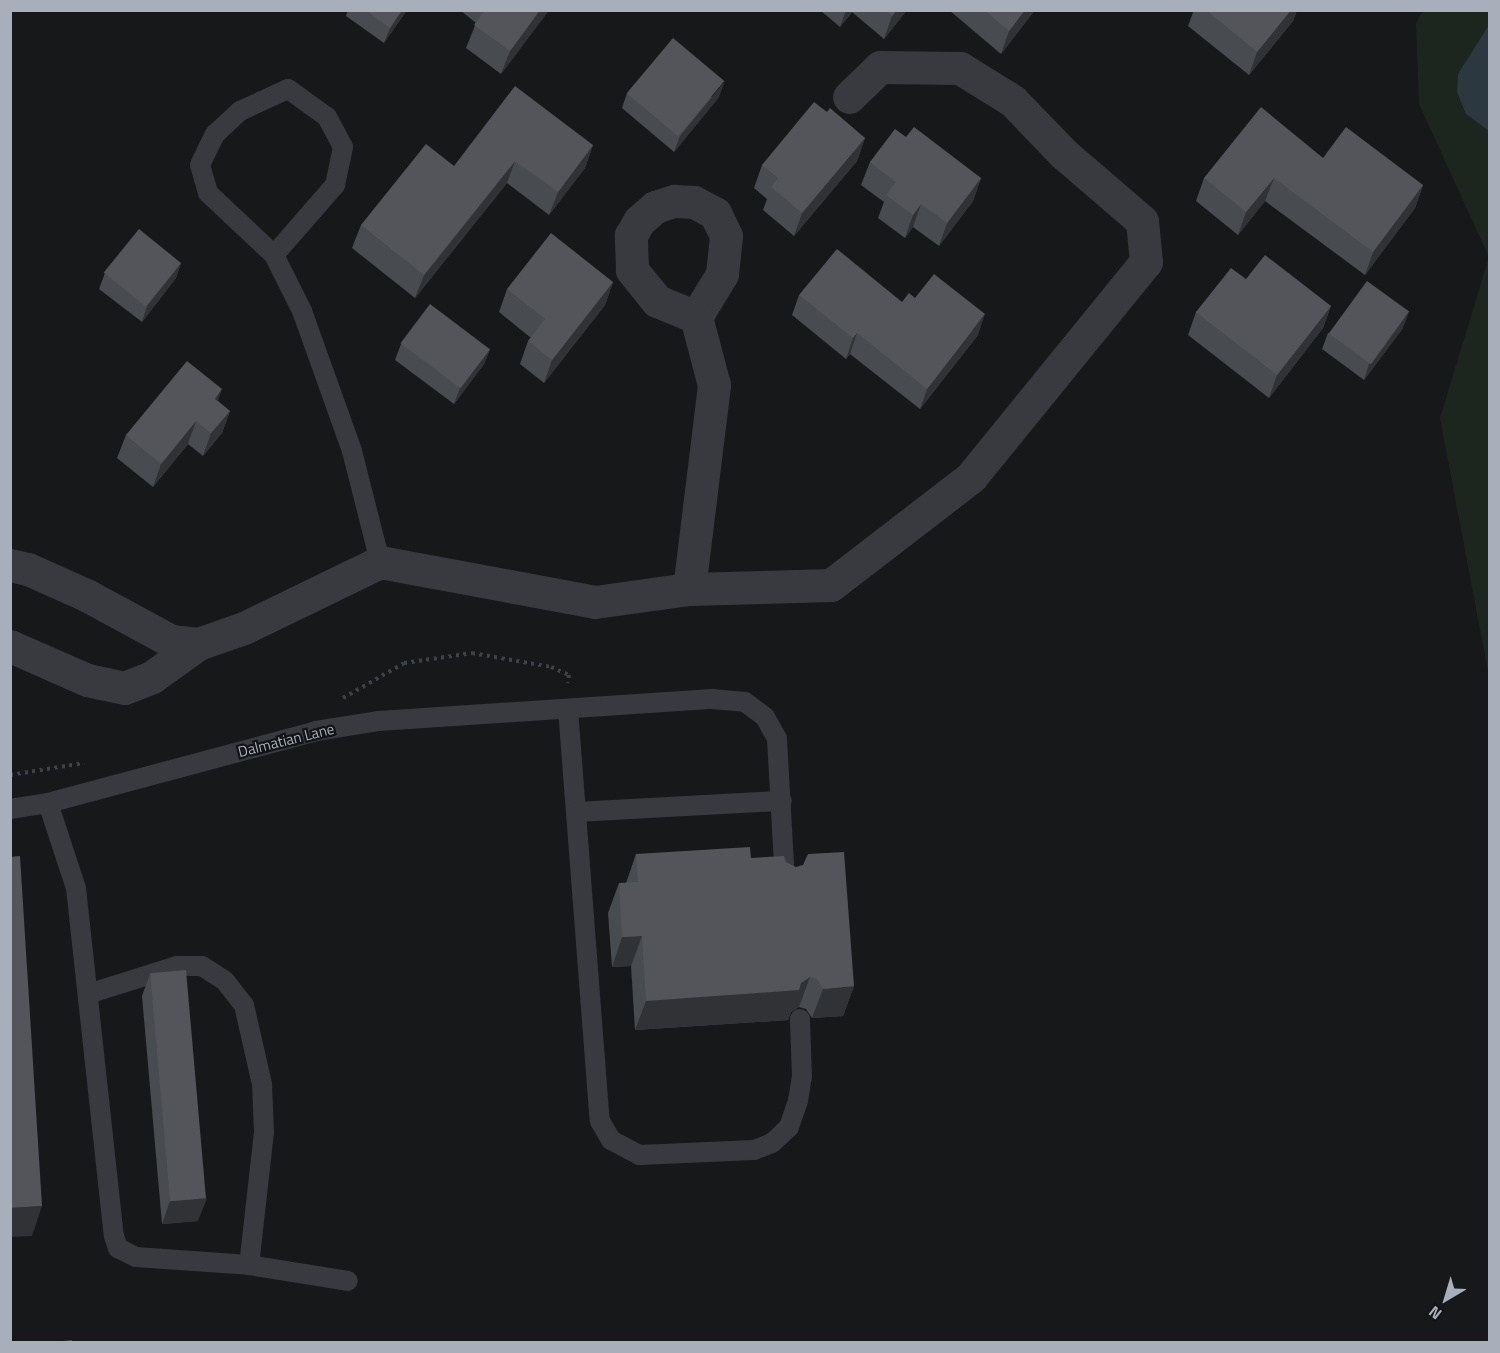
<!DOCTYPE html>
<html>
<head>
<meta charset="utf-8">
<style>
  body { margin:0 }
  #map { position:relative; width:1500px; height:1353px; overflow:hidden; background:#17181a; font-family:"Titillium Web",sans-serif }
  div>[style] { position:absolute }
  .green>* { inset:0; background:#1d261e }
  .water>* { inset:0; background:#2c3840 }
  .path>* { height:4px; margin-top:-2px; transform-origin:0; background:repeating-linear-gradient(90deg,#3e4147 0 3px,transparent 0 7.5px) }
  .lane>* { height:20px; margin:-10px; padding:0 10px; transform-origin:10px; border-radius:10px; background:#383a3f }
  .street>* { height:33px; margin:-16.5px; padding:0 16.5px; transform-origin:16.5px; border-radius:16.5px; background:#383a3f }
  .wall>* { inset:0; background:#484b4f }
  .shaded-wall>* { inset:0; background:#303235 }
  .building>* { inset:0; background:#53555b; transform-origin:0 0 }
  span { translate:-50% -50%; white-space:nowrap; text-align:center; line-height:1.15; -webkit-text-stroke:4.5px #121315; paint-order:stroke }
  .street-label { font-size:15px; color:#a8afbb }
  .frame { position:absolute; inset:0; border:12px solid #a8afbb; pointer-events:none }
  .north { position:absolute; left:1416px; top:1269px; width:60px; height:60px; -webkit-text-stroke:4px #121315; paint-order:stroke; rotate:218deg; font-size:16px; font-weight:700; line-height:24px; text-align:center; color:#a8afbb }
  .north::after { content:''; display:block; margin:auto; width:21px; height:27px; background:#a8afbb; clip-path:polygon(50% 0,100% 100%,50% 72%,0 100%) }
</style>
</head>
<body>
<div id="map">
  <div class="green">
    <i style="clip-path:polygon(1423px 11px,1489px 11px,1489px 677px,1440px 418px,1489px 257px,1419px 104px,1416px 23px)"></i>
  </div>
  <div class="water">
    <i style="clip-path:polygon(1489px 25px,1489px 131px,1466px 114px,1457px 92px,1458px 74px)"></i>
  </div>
  <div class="path">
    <i style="left:343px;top:698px;width:70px;rotate:-29.8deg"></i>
    <i style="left:404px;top:663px;width:69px;rotate:-8.4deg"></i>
    <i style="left:472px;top:653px;width:80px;rotate:10deg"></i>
    <i style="left:551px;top:667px;width:20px;rotate:24deg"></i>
    <i style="left:569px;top:675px;width:8px;rotate:97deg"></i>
    <i style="left:10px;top:775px;width:75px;rotate:-9.2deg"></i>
  </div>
  <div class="lane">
    <i style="left:274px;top:255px;width:93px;rotate:-48.9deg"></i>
    <i style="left:335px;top:185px;width:39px;rotate:-78deg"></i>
    <i style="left:343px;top:147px;width:34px;rotate:-118deg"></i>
    <i style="left:327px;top:117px;width:48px;rotate:-144.3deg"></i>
    <i style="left:288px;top:89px;width:53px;rotate:155.4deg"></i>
    <i style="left:240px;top:111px;width:34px;rotate:137deg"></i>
    <i style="left:215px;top:134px;width:34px;rotate:116deg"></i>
    <i style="left:200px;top:165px;width:29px;rotate:74deg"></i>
    <i style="left:208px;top:193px;width:91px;rotate:43.2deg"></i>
    <i style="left:274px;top:255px;width:63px;rotate:63.4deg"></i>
    <i style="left:302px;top:311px;width:149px;rotate:70.3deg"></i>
    <i style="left:352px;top:451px;width:114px;rotate:75.8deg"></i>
    <i style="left:568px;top:709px;width:413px;rotate:85.6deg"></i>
    <i style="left:600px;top:1121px;width:22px;rotate:60deg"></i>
    <i style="left:611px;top:1140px;width:32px;rotate:28deg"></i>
    <i style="left:639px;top:1155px;width:115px;rotate:-2.5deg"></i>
    <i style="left:754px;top:1150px;width:19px;rotate:-21deg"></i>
    <i style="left:772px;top:1143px;width:23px;rotate:-43deg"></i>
    <i style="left:789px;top:1127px;width:28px;rotate:-71deg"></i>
    <i style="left:798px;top:1101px;width:24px;rotate:-81deg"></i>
    <i style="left:802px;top:1077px;width:58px;rotate:-92deg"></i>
    <i style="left:48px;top:803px;width:89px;rotate:71.8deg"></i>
    <i style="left:76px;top:888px;width:350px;rotate:83.8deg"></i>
    <i style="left:114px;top:1236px;width:13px;rotate:72deg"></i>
    <i style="left:118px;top:1248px;width:20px;rotate:27deg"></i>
    <i style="left:136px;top:1257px;width:113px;rotate:4deg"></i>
    <i style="left:249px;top:1265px;width:100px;rotate:9.2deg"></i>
    <i style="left:10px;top:809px;width:38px;rotate:-9deg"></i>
    <i style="left:48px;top:803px;width:278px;rotate:-15deg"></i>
    <i style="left:316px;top:731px;width:64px;rotate:-9deg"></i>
    <i style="left:379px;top:721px;width:334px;rotate:-3.8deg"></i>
    <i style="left:712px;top:699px;width:33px;rotate:5deg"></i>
    <i style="left:745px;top:702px;width:25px;rotate:37deg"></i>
    <i style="left:765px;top:717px;width:25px;rotate:61deg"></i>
    <i style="left:777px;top:739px;width:143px;rotate:86.8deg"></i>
    <i style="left:576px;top:812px;width:206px;rotate:-3.1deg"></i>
    <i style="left:88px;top:994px;width:93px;rotate:-17.5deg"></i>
    <i style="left:177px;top:966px;width:25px"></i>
    <i style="left:202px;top:966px;width:27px;rotate:33deg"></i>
    <i style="left:225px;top:981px;width:31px;rotate:52deg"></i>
    <i style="left:244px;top:1005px;width:81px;rotate:77.2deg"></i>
    <i style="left:262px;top:1084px;width:48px;rotate:87.6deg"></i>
    <i style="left:264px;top:1132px;width:134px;rotate:96.4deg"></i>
  </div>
  <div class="street">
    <i style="left:674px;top:201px;width:20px;rotate:3deg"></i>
    <i style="left:694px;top:202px;width:24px;rotate:28deg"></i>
    <i style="left:715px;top:213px;width:25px;rotate:64deg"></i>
    <i style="left:726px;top:236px;width:38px;rotate:96deg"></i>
    <i style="left:722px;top:274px;width:50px;rotate:121.2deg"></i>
    <i style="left:696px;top:317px;width:42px;rotate:-157.7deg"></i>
    <i style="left:657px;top:301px;width:40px;rotate:-129deg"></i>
    <i style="left:632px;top:270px;width:35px;rotate:-92deg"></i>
    <i style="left:631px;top:235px;width:16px;rotate:-60deg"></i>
    <i style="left:639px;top:221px;width:21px;rotate:-41deg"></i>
    <i style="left:655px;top:207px;width:20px;rotate:-18deg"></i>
    <i style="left:10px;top:565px;width:18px;rotate:13deg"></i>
    <i style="left:28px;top:569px;width:66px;rotate:24.2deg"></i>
    <i style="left:88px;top:596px;width:94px;rotate:28.5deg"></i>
    <i style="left:171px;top:641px;width:27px;rotate:6deg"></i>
    <i style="left:198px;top:644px;width:49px;rotate:-19.2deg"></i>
    <i style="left:244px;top:628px;width:151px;rotate:-25.9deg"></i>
    <i style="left:380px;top:562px;width:219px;rotate:10.5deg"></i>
    <i style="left:595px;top:602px;width:95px;rotate:-7.9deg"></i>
    <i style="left:689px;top:589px;width:142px;rotate:-1.6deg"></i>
    <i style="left:831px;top:585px;width:177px;rotate:-37.6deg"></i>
    <i style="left:971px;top:477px;width:277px;rotate:-50.9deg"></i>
    <i style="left:1146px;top:262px;width:41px;rotate:-95.6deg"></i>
    <i style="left:1142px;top:221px;width:104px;rotate:-139.3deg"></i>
    <i style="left:1063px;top:153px;width:72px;rotate:-133.9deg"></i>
    <i style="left:1013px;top:101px;width:62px;rotate:-148.1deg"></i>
    <i style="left:960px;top:68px;width:80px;rotate:-179.3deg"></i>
    <i style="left:880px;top:67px;width:43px;rotate:135.9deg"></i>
    <i style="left:689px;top:589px;width:206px;rotate:-83deg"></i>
    <i style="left:714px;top:385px;width:70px;rotate:-104.8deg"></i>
    <i style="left:10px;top:646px;width:84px;rotate:23.8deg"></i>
    <i style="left:87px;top:680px;width:38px;rotate:12deg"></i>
    <i style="left:124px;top:688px;width:30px;rotate:-21deg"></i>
    <i style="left:152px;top:677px;width:57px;rotate:-35.7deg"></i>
  </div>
  <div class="wall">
    <i style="clip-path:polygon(348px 10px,407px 10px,384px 43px,346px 16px)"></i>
    <i style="clip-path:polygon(460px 10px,549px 10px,501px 74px,466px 48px,476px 23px)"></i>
    <i style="clip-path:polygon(820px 10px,907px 10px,884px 39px,852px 12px,840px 27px)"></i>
    <i style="clip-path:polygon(949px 10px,1035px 10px,1001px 54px)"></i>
    <i style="clip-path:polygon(1194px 10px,1297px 10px,1293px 21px,1249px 75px,1188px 26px)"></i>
    <i style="clip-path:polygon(627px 93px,719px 97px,674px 152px,622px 108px)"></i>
    <i style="clip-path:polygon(827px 112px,865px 138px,857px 161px,794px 236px,763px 210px,767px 199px,754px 188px,762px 165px)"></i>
    <i style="clip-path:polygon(906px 137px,981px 178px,973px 201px,939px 246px,913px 227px,905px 238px,878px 218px,884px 202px,861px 185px,870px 162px)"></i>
    <i style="clip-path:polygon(593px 145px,585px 168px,549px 215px,507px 183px,415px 298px,352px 248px,361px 225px,454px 166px)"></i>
    <i style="clip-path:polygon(1323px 158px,1423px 185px,1415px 208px,1365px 275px,1265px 201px,1238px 235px,1196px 201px,1204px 178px)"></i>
    <i style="clip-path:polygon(181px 263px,176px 278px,142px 322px,99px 289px,105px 273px)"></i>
    <i style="clip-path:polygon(1246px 279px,1331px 306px,1323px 328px,1269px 398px,1188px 335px,1196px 312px)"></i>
    <i style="clip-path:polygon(613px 282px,605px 305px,544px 383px,520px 364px,528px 341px,531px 338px,499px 312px,507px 289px)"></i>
    <i style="clip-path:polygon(799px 295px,902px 302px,915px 298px,978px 335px,920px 409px,850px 354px,846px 359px,792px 315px)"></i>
    <i style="clip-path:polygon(1403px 328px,1364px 380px,1322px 349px,1328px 333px)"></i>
    <i style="clip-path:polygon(401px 344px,490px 349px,484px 364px,454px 404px,395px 360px)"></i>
    <i style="clip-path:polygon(218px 401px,230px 411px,222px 433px,203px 456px,188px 444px,153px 487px,117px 458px,126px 435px)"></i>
    <i style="clip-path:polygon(636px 854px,751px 858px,786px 862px,854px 986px,843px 1016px,812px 1018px,806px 1009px,799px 1007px,791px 1012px,788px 1020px,635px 1030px,631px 966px,612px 967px,608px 913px,619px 883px,626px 883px)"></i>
    <i style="clip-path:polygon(150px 974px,198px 1221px,162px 1224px,142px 996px)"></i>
  </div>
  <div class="shaded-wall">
    <i style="clip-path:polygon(402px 10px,407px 10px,384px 43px,390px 28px)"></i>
    <i style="clip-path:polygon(540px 10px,549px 10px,501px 74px,510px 51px)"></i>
    <i style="clip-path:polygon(846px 10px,853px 10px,840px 27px)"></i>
    <i style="clip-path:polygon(897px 10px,907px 10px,884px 39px,892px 16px)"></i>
    <i style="clip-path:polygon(1025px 10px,1035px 10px,1001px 54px,1009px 31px)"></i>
    <i style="clip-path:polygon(1291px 10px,1297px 10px,1293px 21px,1249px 75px,1257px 52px)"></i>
    <i style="clip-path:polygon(725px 81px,719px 97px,674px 152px,680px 136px)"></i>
    <i style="clip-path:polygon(865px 138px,857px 161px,794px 236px,802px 213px)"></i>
    <i style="clip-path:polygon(593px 145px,585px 168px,549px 215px,558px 192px)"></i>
    <i style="clip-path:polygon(515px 161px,507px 183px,415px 298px,424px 275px)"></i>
    <i style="clip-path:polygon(981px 178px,973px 201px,939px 246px,947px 223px)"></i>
    <i style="clip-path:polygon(1274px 178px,1265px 201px,1238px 235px,1246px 212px)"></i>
    <i style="clip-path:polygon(1423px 185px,1415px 208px,1365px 275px,1373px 252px)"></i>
    <i style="clip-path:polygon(921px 204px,913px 227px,905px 238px,913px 215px)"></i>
    <i style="clip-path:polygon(181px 263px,176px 278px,142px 322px,147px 306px)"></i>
    <i style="clip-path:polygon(613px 282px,605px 305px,544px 383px,552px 360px)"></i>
    <i style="clip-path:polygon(1331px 306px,1323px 328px,1269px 398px,1277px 375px)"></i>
    <i style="clip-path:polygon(1409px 312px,1403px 328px,1364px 380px,1369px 364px)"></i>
    <i style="clip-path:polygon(985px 314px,978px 335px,920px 409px,927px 389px)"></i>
    <i style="clip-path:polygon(857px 333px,850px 354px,846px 359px,853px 338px)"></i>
    <i style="clip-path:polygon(490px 349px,484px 364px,454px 404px,460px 388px)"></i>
    <i style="clip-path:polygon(222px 389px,214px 412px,215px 399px)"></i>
    <i style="clip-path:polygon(230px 411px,222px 433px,203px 456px,211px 433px)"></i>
    <i style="clip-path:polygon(196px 421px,188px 444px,153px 487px,161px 464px)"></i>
    <i style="clip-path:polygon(642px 936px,631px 966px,612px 967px,622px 937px)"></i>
    <i style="clip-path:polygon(810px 977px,799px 1007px,791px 1012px,788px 1020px,635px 1030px,646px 1001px,801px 983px)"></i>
    <i style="clip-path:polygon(854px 986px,843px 1016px,812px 1018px,823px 989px)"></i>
    <i style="clip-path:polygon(207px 1198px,198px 1221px,162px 1224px,170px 1201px)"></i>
    <i style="clip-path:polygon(42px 1206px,32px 1236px,10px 1237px,10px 1208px)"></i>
  </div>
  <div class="building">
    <i style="clip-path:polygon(365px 10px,402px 10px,390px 28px)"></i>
    <i style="clip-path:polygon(485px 10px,540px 10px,510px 51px,474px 25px)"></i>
    <i style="clip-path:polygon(886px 10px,897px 10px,892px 16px)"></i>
    <i style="clip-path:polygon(984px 10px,1025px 10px,1009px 31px)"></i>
    <i style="clip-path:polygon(1206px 10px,1291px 10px,1257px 52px)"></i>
    <i style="left:673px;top:38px;width:67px;height:72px;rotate:40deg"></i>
    <i style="clip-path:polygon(515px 86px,593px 145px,558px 192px,515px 161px,424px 275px,361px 225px,426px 144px,454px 166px)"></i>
    <i style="clip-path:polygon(814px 102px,827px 112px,830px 108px,865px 138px,802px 213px,771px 187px,778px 178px,762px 165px)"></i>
    <i style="clip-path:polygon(1261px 107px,1323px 158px,1346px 127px,1423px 185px,1373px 252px,1274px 178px,1246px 212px,1204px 178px)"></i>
    <i style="clip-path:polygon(914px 127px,981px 178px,947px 223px,921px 204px,913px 215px,886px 195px,896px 182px,870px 162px,895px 129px,906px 137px)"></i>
    <i style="left:139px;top:229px;width:54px;height:56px;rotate:39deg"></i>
    <i style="clip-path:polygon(551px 233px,613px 282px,552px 360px,528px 341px,545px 319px,507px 289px)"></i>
    <i style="clip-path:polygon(837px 249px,902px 302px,909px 293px,915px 298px,934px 274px,985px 314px,927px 389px,857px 333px,853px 338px,799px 295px)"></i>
    <i style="clip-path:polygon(1265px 255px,1331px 306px,1277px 375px,1196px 312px,1231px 268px,1246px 279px)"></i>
    <i style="left:1367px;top:281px;width:52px;height:65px;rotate:36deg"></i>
    <i style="left:430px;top:304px;width:75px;height:49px;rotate:37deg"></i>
    <i style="clip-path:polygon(187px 361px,222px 389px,215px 399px,230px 411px,211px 433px,196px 421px,161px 464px,126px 435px)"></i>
    <i style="clip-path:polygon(750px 847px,751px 858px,784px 856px,786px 862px,796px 867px,803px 865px,808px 854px,844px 852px,854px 986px,823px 989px,817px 979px,810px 977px,801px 983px,799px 990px,646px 1001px,642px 936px,622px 937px,619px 883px,638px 882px,636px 854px)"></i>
    <i style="clip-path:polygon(20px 856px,42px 1206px,10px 1208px,10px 857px)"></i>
    <i style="left:186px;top:970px;width:229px;height:36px;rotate:85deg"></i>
    <i style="clip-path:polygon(72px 1340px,72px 1342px,54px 1342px)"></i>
  </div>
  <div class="street-label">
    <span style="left:286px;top:740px;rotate:-14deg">Dalmatian Lane</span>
  </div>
  <div class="frame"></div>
  <div class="north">N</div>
</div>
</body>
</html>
